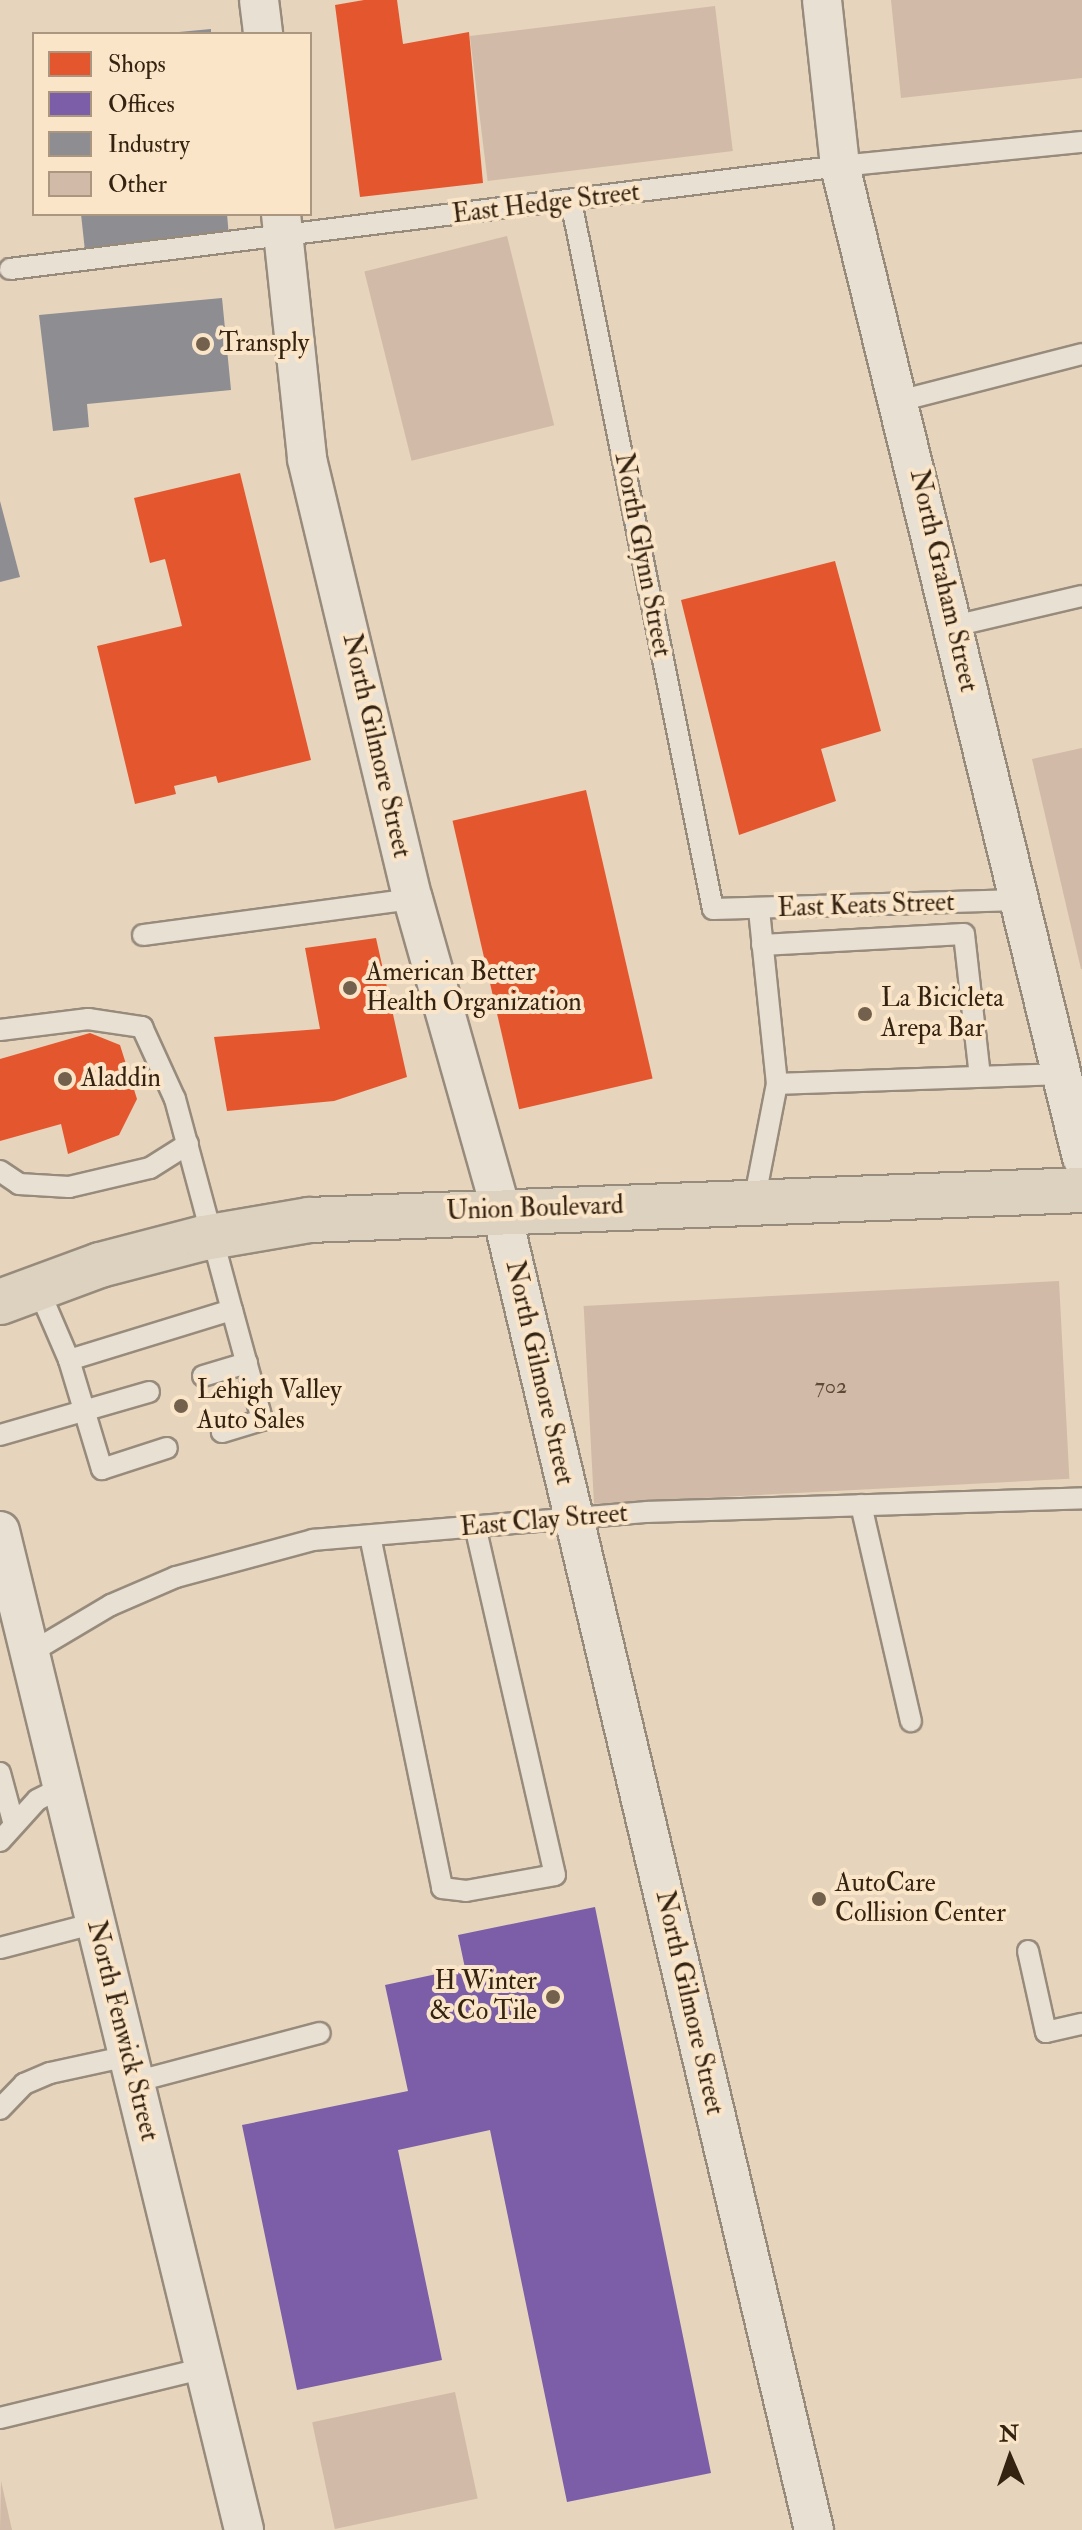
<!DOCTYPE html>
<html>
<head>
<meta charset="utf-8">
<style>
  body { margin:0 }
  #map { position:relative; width:1082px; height:2530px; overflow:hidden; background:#e6d4bc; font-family:"IM FELL Double Pica",serif }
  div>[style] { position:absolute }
  .shops>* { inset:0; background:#e4572e; transform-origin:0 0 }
  .offices>* { inset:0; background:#7b5ea7 }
  .industry>* { inset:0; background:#8d8d92 }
  .building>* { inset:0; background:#d1baa7; transform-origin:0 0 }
  .roads { filter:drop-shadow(2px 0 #978b7c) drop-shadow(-2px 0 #978b7c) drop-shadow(0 2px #978b7c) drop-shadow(0 -2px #978b7c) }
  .lane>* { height:20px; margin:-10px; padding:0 10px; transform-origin:10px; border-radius:10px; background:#e9e0d4 }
  .street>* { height:38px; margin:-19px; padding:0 19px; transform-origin:19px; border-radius:19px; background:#e9e0d4 }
  .primary>* { height:44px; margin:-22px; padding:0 22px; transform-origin:22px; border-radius:22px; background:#ddd1bf }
  .dots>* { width:22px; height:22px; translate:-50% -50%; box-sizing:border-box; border:4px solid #fae5c8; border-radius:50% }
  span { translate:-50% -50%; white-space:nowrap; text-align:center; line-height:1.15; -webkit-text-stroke:8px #fae5c8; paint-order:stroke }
  .number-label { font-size:22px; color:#5c4936 }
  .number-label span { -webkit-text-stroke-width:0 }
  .street-label { font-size:26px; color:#352311 }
  .poi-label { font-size:26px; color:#352311 }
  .left { translate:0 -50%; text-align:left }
  .right { translate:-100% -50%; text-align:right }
  .legend { position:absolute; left:32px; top:32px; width:280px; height:184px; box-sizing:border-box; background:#fae5c8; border:2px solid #ab977f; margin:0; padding:10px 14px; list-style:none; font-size:24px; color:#352311 }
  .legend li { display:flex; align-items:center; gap:16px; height:40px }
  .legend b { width:40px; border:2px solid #ab977f }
  .north { position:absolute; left:970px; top:2418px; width:80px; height:80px; -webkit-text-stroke:6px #fae5c8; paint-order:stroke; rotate:358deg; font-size:22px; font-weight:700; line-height:32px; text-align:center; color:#352311 }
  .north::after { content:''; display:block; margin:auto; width:28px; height:36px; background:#352311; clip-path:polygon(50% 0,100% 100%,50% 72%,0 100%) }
</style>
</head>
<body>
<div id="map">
  <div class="shops">
    <i style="clip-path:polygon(364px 0,397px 0,403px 44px,469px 32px,483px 183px,360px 197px,335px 5px)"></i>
    <i style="clip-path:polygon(240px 473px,311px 760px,218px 783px,216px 776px,174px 786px,176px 794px,135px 804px,97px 646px,182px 626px,165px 559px,150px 563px,134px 498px)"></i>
    <i style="clip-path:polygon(835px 561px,881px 731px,821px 749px,836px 801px,739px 835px,681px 600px)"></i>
    <i style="left:586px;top:790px;width:296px;height:137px;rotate:77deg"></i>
    <i style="clip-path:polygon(376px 938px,407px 1077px,334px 1101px,227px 1111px,214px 1037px,320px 1029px,305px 948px)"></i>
    <i style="clip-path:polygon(90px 1033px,120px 1045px,137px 1099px,119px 1135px,68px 1154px,61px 1124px,0 1141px,0 1059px)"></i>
  </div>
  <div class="offices">
    <i style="clip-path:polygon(595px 1907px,711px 2473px,567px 2502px,490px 2130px,398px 2150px,442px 2360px,297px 2390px,242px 2125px,408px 2091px,385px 1985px,465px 1968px,458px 1935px)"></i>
  </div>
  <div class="industry">
    <i style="clip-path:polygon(211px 29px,211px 34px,179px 34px,179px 32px)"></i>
    <i style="clip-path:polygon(81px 214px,227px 214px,229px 237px,85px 251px)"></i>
    <i style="clip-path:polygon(222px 298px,231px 390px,87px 404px,89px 427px,53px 431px,39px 315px)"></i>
    <i style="clip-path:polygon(0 501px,20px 577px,0 582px)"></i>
  </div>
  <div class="building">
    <i style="clip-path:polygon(891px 0,1082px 0,1082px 78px,901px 98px)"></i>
    <i style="left:715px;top:6px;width:146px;height:247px;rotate:83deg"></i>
    <i style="left:507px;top:236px;width:195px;height:147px;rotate:76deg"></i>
    <i style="clip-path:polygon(1082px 748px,1082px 969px,1081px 969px,1032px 759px)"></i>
    <i style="left:1059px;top:1281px;width:198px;height:476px;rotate:87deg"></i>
    <i style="left:455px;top:2392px;width:109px;height:146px;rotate:78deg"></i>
    <i style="clip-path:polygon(1px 2481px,12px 2530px,0 2530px)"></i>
  </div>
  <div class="roads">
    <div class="lane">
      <i style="left:571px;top:201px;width:722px;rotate:78.66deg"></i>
      <i style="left:713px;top:909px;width:306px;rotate:-1.7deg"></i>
      <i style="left:10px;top:269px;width:836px;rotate:-7.07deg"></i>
      <i style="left:840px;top:166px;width:243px;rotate:-5.7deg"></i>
      <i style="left:899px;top:401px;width:189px;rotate:-14.4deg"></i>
      <i style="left:954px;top:626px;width:131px;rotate:-13.2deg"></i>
      <i style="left:143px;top:935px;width:272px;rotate:-7.6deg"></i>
      <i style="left:762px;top:945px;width:202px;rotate:-3.1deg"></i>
      <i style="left:964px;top:934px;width:143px;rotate:83.6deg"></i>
      <i style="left:0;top:1030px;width:89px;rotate:-7.1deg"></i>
      <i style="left:88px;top:1019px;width:55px;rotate:8.4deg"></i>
      <i style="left:142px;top:1027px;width:79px;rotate:65.4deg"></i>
      <i style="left:175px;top:1099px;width:219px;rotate:74.9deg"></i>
      <i style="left:777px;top:1084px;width:284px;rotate:-2deg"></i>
      <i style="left:0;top:1171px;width:23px;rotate:34deg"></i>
      <i style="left:19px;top:1184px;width:50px;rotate:3.4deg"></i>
      <i style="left:69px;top:1187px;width:83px;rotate:-13.2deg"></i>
      <i style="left:150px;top:1168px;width:45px;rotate:-32.3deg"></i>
      <i style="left:754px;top:1202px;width:120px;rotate:-79deg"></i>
      <i style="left:777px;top:1084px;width:174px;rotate:-95.9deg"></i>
      <i style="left:38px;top:1288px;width:78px;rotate:66.7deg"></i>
      <i style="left:69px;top:1360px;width:114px;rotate:73.2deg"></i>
      <i style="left:102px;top:1469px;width:68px;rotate:-17.9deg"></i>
      <i style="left:69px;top:1360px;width:170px;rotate:-17.1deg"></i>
      <i style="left:232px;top:1310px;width:114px;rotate:74.7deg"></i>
      <i style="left:262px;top:1420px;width:42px;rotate:163.3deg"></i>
      <i style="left:203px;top:1376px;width:46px;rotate:-16.5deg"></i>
      <i style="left:0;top:1435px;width:155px;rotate:-16.1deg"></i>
      <i style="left:861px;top:1505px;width:222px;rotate:77deg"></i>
      <i style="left:370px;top:1536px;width:359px;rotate:78.4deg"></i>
      <i style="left:442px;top:1888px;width:24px;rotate:7deg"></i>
      <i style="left:466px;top:1891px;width:90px;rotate:-10.2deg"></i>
      <i style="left:555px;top:1875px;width:357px;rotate:-102.9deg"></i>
      <i style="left:30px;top:1653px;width:94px;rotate:-30.7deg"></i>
      <i style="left:111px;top:1605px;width:71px;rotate:-23.3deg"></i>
      <i style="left:176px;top:1577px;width:142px;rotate:-15.1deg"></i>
      <i style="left:313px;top:1540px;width:335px;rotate:-4.8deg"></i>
      <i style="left:647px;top:1512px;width:435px;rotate:-1.8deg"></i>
      <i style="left:0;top:1773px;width:54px;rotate:74.9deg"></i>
      <i style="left:0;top:1841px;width:55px;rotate:-47.9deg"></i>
      <i style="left:37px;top:1800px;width:28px;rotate:-27deg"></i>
      <i style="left:0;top:1948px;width:99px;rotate:-14.6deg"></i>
      <i style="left:1028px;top:1951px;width:83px;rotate:77.5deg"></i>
      <i style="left:1046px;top:2032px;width:37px;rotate:-13deg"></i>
      <i style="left:134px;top:2082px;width:192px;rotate:-14.8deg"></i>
      <i style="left:0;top:2109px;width:35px;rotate:-46deg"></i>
      <i style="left:24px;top:2084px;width:28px;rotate:-23deg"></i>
      <i style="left:50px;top:2073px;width:80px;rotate:-12.3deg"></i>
      <i style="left:0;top:2418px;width:211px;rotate:-13.7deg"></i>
    </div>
    <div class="street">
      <i style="left:259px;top:0;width:34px;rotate:83deg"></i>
      <i style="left:822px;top:0;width:167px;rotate:83.8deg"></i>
      <i style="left:840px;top:166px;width:1021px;rotate:76.29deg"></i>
      <i style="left:281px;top:214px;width:246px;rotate:83.9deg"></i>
      <i style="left:307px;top:459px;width:453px;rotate:76.5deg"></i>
      <i style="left:413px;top:899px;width:323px;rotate:74.2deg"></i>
      <i style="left:501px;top:1210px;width:1357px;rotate:76.66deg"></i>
      <i style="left:0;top:1531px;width:1028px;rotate:76.27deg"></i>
    </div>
    <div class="primary">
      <i style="left:0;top:1302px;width:107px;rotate:-20.3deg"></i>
      <i style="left:100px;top:1265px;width:107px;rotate:-14.6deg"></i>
      <i style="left:204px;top:1238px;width:107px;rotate:-9.7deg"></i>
      <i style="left:309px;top:1220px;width:774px;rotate:-2.22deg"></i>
    </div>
  </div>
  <div class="dots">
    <i style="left:203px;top:344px;background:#73614d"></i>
    <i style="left:350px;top:988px;background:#73614d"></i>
    <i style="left:865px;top:1014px;background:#73614d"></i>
    <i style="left:65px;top:1079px;background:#73614d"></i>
    <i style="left:181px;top:1406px;background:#73614d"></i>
    <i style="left:819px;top:1899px;background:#73614d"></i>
    <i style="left:553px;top:1997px;background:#73614d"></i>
  </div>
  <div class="number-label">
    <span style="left:831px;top:1387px">702</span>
  </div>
  <div class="street-label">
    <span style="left:546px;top:204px;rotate:-7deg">East Hedge Street</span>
    <span style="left:642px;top:555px;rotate:79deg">North Glynn Street</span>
    <span style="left:943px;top:581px;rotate:77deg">North Graham Street</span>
    <span style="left:376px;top:746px;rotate:77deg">North Gilmore Street</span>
    <span style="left:866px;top:906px;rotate:-2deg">East Keats Street</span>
    <span style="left:535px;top:1209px;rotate:-2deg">Union Boulevard</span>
    <span style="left:539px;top:1373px;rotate:77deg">North Gilmore Street</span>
    <span style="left:544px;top:1521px;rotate:-5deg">East Clay Street</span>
    <span style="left:689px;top:2003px;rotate:77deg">North Gilmore Street</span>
    <span style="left:122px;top:2031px;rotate:76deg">North Fenwick Street</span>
  </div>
  <div class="poi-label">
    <span class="left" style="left:219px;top:344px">Transply</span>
    <span class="left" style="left:366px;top:988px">American Better<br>Health Organization</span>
    <span class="left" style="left:881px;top:1014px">La Bicicleta<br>Arepa Bar</span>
    <span class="left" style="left:81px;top:1079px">Aladdin</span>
    <span class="left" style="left:197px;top:1406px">Lehigh Valley<br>Auto Sales</span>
    <span class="left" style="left:835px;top:1899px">AutoCare<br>Collision Center</span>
    <span class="right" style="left:537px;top:1997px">H Winter<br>&amp; Co Tile</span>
  </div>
  <ul class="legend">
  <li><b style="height:22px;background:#e4572e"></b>Shops</li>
  <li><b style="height:22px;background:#7b5ea7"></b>Offices</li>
  <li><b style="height:22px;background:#8d8d92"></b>Industry</li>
  <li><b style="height:22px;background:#d1baa7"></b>Other</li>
  </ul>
  <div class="north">N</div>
</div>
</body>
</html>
